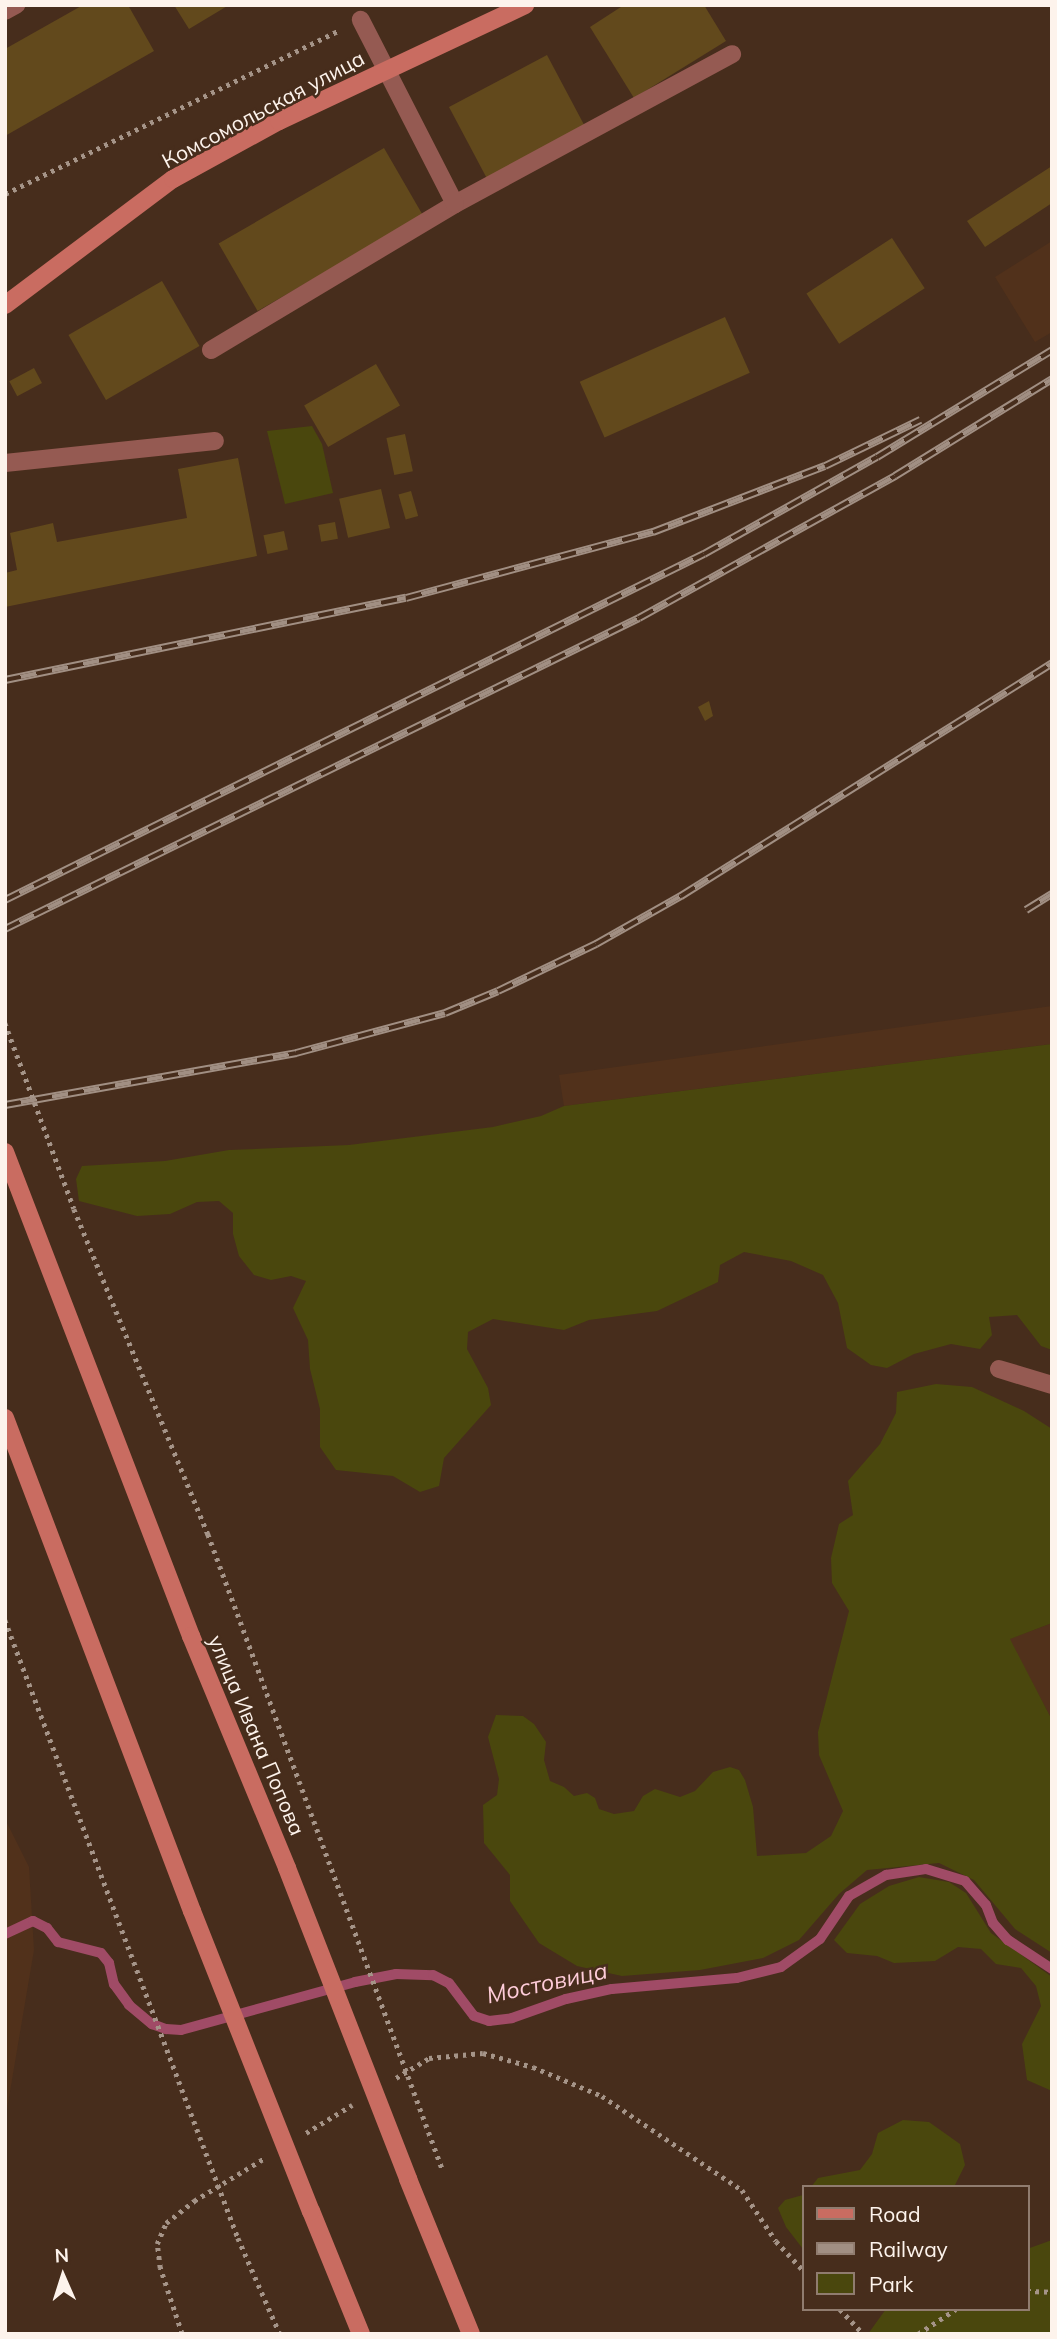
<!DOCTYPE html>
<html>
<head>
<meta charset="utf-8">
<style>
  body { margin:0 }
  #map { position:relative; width:1057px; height:2339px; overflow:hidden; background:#472d1c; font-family:Mulish,sans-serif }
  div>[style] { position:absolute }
  .built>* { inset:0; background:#51311b }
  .green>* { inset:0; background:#4a470d }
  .stream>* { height:10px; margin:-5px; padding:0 5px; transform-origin:5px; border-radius:5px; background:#a04b66 }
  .building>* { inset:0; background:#62491c; transform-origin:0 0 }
  .path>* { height:4.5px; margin-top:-2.25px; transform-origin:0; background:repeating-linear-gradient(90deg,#a59488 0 3.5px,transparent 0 8.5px) }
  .lane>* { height:18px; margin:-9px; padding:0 9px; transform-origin:9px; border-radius:9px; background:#955a52 }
  .secondary>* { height:18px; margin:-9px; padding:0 9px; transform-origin:9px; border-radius:9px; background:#c96c61 }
  .rail>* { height:8px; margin-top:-4px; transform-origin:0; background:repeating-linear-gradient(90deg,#472d1c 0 16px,#a18f83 0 32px); box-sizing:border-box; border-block:2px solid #a18f83 }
  .path-bridge>* { height:4.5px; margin-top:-2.25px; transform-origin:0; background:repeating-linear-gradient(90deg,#a59488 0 3.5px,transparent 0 8.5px) }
  .secondary-bridge>* { height:18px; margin:-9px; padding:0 9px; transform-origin:9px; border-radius:9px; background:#c96c61 }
  span { translate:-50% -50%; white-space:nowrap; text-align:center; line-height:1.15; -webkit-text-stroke:5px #472d1c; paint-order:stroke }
  .street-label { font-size:21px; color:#fdf3ec }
  .water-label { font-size:23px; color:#feccd9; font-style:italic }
  .frame { position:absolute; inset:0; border:7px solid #fdf3ec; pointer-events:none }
  .legend { position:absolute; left:802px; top:2185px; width:228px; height:126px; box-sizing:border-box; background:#472d1c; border:2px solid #907c6f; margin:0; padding:9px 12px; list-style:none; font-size:21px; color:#fdf3ec }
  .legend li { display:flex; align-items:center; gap:14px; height:35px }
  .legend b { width:35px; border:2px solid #907c6f }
  .north { position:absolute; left:28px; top:2241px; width:70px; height:70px; -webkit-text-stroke:5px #472d1c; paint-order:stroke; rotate:357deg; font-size:19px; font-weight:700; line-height:28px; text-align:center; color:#fdf3ec }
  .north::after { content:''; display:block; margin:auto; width:24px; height:32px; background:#fdf3ec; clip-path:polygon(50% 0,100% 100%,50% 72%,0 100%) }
</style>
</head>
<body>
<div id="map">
  <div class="built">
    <i style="clip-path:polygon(1052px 241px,1052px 332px,1035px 342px,995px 277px)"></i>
    <i style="clip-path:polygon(1052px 1006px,1052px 1044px,564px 1106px,559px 1075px)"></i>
    <i style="clip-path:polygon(1052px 1623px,1052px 1720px,1009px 1639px)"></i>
    <i style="clip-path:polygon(5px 1819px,29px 1867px,34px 1950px,5px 2121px)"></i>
  </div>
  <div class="green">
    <i style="clip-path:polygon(312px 426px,322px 444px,333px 493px,285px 504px,267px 431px)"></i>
    <i style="clip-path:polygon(1052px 1044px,1052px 1350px,1041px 1346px,1017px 1315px,989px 1317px,992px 1335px,980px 1349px,951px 1344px,914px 1354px,887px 1368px,871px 1365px,847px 1348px,838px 1303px,823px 1275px,791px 1261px,744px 1252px,720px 1265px,718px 1282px,657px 1311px,589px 1320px,564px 1330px,493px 1319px,468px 1332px,467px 1349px,488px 1388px,491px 1405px,444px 1458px,439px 1486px,420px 1492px,393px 1476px,336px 1470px,320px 1447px,320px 1409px,310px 1369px,308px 1340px,293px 1308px,306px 1281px,291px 1276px,271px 1280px,254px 1275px,239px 1256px,233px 1234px,233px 1213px,219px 1201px,197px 1202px,170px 1214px,137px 1216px,79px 1201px,76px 1179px,82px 1166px,165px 1161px,229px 1150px,349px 1145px,493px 1127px,541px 1116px,564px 1106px)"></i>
    <i style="clip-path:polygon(936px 1384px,972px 1387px,1024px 1411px,1052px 1429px,1052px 1623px,1010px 1639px,1052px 1720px,1052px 1953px,1015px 1929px,974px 1880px,939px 1863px,867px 1870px,839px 1894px,799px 1940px,763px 1958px,700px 1970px,622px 1976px,577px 1966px,539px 1943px,510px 1901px,510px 1875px,484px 1843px,483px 1805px,497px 1795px,499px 1779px,488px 1737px,496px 1715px,523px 1716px,534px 1724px,546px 1742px,544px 1760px,550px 1781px,564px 1787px,574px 1796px,587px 1793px,595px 1798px,599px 1809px,614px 1814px,634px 1811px,643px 1796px,655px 1789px,680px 1797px,695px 1791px,713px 1772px,730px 1767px,739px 1770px,745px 1780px,753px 1807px,757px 1856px,806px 1853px,831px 1836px,843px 1811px,819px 1755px,818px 1732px,849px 1611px,832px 1583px,831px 1558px,839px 1524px,853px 1515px,848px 1481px,880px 1444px,896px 1413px,897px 1392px)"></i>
    <i style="clip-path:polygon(919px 1877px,949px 1882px,966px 1893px,991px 1933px,1052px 1977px,1052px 2091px,1027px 2080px,1022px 2044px,1041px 2006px,1036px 1986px,1021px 1968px,996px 1964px,981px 1949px,958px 1947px,935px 1961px,894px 1963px,877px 1956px,847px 1953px,834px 1940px,860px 1904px,889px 1886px)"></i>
    <i style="clip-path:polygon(903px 2120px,929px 2122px,960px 2144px,965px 2165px,954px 2187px,811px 2187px,818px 2178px,860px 2170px,872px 2154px,878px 2133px)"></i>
    <i style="clip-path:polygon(803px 2195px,803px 2249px,786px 2227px,778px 2208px,785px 2200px)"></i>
    <i style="clip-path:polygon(1052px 2240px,1052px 2334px,868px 2334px,886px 2309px,1027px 2309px,1027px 2249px)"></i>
  </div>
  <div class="stream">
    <i style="left:5px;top:1934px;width:31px;rotate:-25deg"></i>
    <i style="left:33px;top:1921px;width:16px;rotate:27deg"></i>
    <i style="left:47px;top:1928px;width:18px;rotate:52deg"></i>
    <i style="left:58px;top:1942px;width:44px;rotate:14.3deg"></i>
    <i style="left:101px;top:1953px;width:13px;rotate:51deg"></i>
    <i style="left:109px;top:1963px;width:22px;rotate:77deg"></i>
    <i style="left:114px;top:1984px;width:26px;rotate:54deg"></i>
    <i style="left:129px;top:2005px;width:30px;rotate:40deg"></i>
    <i style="left:152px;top:2024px;width:15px;rotate:20deg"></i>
    <i style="left:166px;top:2029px;width:15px;rotate:4deg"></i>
    <i style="left:181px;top:2030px;width:180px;rotate:-15.4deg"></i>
    <i style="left:355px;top:1982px;width:42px;rotate:-11deg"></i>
    <i style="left:396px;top:1974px;width:37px;rotate:2deg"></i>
    <i style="left:433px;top:1975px;width:18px;rotate:27deg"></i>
    <i style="left:449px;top:1983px;width:41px;rotate:52.9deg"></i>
    <i style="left:474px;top:2016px;width:16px;rotate:18deg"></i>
    <i style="left:489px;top:2021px;width:23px;rotate:-7deg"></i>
    <i style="left:512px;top:2018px;width:57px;rotate:-19.4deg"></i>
    <i style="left:566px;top:1999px;width:47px;rotate:-12.3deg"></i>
    <i style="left:612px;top:1989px;width:125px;rotate:-5deg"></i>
    <i style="left:737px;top:1978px;width:45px;rotate:-14deg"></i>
    <i style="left:781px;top:1967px;width:48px;rotate:-35.7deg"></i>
    <i style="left:820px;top:1939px;width:52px;rotate:-56deg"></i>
    <i style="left:849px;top:1896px;width:43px;rotate:-29.6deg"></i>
    <i style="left:886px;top:1875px;width:40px;rotate:-8.5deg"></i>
    <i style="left:926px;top:1869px;width:41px;rotate:17.1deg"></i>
    <i style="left:965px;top:1881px;width:32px;rotate:49deg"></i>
    <i style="left:986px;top:1905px;width:19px;rotate:69deg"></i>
    <i style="left:993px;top:1923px;width:23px;rotate:49deg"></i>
    <i style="left:1008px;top:1940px;width:53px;rotate:33.4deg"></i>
  </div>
  <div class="building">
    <i style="clip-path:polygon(83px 5px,128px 5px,154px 51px,5px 136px,5px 49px)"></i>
    <i style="clip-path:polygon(174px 5px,229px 5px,189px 29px)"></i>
    <i style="clip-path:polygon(624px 5px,704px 5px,726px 41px,634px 98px,590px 27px)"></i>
    <i style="left:547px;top:55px;width:82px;height:111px;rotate:62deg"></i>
    <i style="left:384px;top:148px;width:78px;height:191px;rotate:60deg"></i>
    <i style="clip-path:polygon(1052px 166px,1052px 203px,985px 247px,967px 221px)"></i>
    <i style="left:892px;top:238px;width:60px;height:102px;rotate:57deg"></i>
    <i style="left:162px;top:281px;width:75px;height:108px;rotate:60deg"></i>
    <i style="left:725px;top:317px;width:61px;height:159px;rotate:66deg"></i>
    <i style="left:376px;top:364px;width:48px;height:83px;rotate:60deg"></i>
    <i style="left:34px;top:368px;width:17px;height:28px;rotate:62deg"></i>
    <i style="left:405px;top:434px;width:38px;height:19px;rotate:78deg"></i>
    <i style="clip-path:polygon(238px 458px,257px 556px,5px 607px,5px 573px,17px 570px,10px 533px,53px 523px,57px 542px,187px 518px,178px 469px)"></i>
    <i style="left:381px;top:489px;width:40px;height:43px;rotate:77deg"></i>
    <i style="left:411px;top:491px;width:26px;height:13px;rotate:74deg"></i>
    <i style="left:335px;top:522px;width:17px;height:17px;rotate:80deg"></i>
    <i style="left:284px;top:531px;width:19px;height:21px;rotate:78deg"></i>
    <i style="clip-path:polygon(709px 701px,713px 716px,705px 721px,698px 707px)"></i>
  </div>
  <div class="path">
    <i style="left:5px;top:194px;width:370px;rotate:-26.1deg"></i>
    <i style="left:396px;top:2078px;width:39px;rotate:-31deg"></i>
    <i style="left:429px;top:2058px;width:54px;rotate:-5.3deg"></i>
    <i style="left:483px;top:2053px;width:52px;rotate:15.6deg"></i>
    <i style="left:533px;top:2067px;width:75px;rotate:22.8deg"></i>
    <i style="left:602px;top:2096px;width:169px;rotate:33.9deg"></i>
    <i style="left:742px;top:2190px;width:61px;rotate:56.3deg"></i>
    <i style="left:776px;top:2241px;width:40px;rotate:47deg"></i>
    <i style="left:306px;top:2133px;width:54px;rotate:-31.3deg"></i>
    <i style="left:238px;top:2238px;width:105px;rotate:66.4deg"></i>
    <i style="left:1027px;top:2291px;width:25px;rotate:2deg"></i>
    <i style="left:840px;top:2309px;width:34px;rotate:47deg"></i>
    <i style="left:182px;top:2334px;width:70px;rotate:-108.4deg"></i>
    <i style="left:160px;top:2268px;width:24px;rotate:-97deg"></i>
    <i style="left:157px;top:2244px;width:23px;rotate:-67deg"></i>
    <i style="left:166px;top:2223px;width:36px;rotate:-38deg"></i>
    <i style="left:194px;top:2201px;width:81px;rotate:-31.3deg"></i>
    <i style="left:918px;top:2334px;width:45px;rotate:-33.3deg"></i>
  </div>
  <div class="lane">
    <i style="left:5px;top:11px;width:13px;rotate:-29deg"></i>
    <i style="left:455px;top:204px;width:315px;rotate:-28.4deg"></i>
    <i style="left:211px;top:350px;width:284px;rotate:-30.9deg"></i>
    <i style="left:455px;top:204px;width:207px;rotate:-117.1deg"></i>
    <i style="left:5px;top:463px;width:211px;rotate:-6deg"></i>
    <i style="left:999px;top:1369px;width:55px;rotate:16.8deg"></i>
  </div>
  <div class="secondary">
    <i style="left:5px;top:305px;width:210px;rotate:-36.9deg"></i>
    <i style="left:173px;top:179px;width:121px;rotate:-28.7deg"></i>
    <i style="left:279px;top:121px;width:272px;rotate:-25.2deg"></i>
    <i style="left:408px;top:2179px;width:167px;rotate:67.9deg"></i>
    <i style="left:311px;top:2211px;width:133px;rotate:67.9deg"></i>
  </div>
  <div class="rail">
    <i style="left:5px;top:680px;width:409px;rotate:-11.6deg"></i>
    <i style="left:406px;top:598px;width:256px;rotate:-15deg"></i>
    <i style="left:653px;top:532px;width:184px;rotate:-21deg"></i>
    <i style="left:825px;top:466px;width:106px;rotate:-25.8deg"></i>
    <i style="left:5px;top:900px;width:780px;rotate:-26.34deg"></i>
    <i style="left:704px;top:554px;width:198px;rotate:-29.3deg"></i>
    <i style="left:877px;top:457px;width:205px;rotate:-31.4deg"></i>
    <i style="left:1026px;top:910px;width:31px;rotate:-32deg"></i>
    <i style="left:5px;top:929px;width:706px;rotate:-26.13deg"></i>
    <i style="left:639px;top:618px;width:293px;rotate:-29deg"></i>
    <i style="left:895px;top:476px;width:185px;rotate:-31.7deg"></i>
    <i style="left:5px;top:1105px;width:296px;rotate:-10.1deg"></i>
    <i style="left:296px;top:1053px;width:154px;rotate:-15deg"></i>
    <i style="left:445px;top:1013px;width:57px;rotate:-22.5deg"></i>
    <i style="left:498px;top:991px;width:109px;rotate:-25.6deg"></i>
    <i style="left:596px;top:944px;width:98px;rotate:-29.5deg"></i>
    <i style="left:681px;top:896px;width:438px;rotate:-32.1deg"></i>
  </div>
  <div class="path-bridge">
    <i style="left:5px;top:1023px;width:198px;rotate:69.6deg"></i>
    <i style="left:74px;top:1209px;width:352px;rotate:67.6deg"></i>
    <i style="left:208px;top:1534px;width:676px;rotate:69.74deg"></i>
    <i style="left:5px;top:1620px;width:660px;rotate:69.34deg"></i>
  </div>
  <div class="secondary-bridge">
    <i style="left:5px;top:1152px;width:519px;rotate:68.98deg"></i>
    <i style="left:191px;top:1636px;width:251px;rotate:67.5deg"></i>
    <i style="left:287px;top:1868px;width:334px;rotate:68.7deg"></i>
    <i style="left:5px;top:1418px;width:527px;rotate:69.23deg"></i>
    <i style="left:192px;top:1911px;width:323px;rotate:68.4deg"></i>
  </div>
  <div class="street-label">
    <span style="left:263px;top:109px;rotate:-28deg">Комсомольская улица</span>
    <span style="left:257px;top:1735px;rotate:67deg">улица Ивана Попова</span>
  </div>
  <div class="water-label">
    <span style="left:547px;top:1983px;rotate:-12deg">Мостовица</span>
  </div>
  <div class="frame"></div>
  <ul class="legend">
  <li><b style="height:9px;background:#c96c61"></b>Road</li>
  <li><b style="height:9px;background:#a18f83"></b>Railway</li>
  <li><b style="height:19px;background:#4a470d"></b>Park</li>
  </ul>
  <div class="north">N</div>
</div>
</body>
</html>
